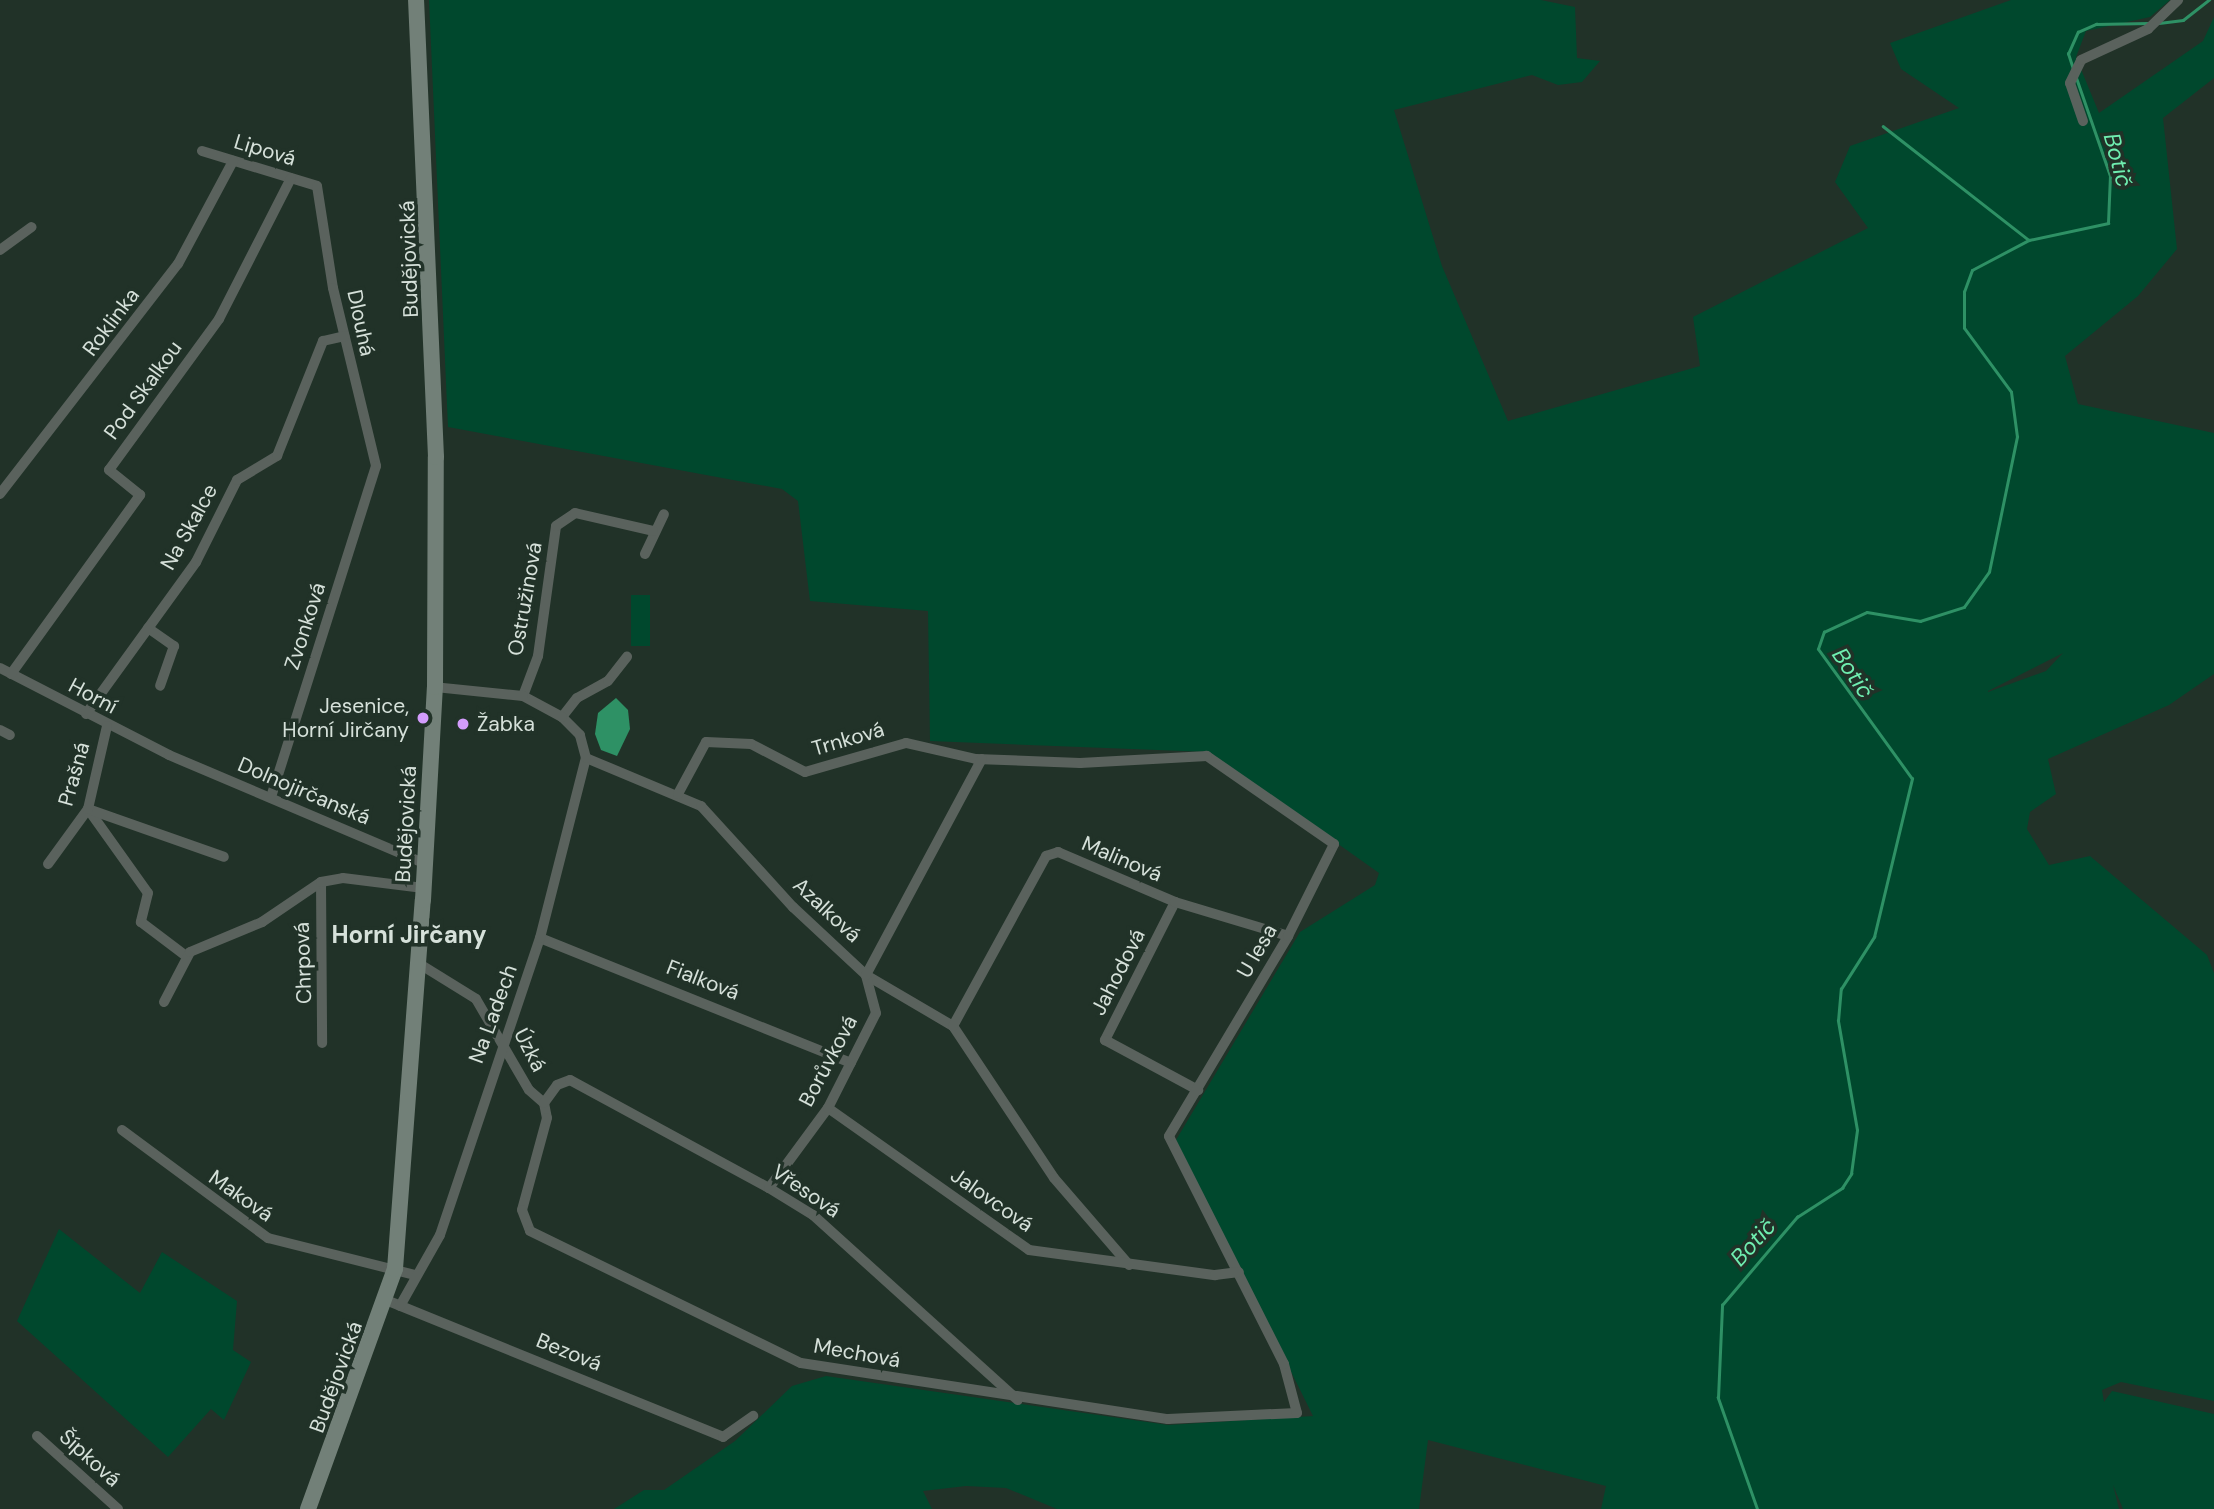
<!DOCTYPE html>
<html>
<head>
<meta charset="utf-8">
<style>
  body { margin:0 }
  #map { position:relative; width:2214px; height:1509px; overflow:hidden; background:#213228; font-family:"DM Sans",sans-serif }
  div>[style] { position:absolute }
  .green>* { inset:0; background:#00482d; transform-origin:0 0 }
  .water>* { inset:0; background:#2e9165 }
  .stream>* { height:2.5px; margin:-1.25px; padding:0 1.25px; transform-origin:1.25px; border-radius:1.25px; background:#2e9165 }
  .street>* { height:10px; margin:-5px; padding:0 5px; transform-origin:5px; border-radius:5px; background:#5a625d }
  .secondary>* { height:16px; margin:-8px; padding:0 8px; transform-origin:8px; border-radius:8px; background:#728078 }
  .dots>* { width:19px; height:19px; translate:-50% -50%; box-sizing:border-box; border:4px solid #213228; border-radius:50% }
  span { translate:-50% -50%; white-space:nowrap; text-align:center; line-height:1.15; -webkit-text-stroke:7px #213228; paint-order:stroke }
  .street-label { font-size:21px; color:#d6e1da }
  .poi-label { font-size:21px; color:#d6e1da }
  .right { translate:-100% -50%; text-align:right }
  .left { translate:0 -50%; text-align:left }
  .water-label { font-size:23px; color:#6feeb0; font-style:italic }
  .quarter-label { font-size:24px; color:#d6e1da; font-weight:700 }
</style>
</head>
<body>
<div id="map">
  <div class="green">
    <i style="clip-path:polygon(evenodd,429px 0,1541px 0,1575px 7px,1577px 58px,1600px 61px,1582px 82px,1558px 85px,1532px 75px,1394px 110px,1442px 266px,1508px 421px,1700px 366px,1693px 317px,1868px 228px,1835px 182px,1850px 146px,1959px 108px,1901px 69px,1890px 43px,2011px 0,2170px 0,2150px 17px,2086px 31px,2076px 57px,2099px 113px,2203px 41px,2214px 17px,2214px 78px,2163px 118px,2177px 249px,2138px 296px,2065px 356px,2078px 404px,2214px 433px,2214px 674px,2169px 705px,2048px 759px,2056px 794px,2030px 812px,2027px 829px,2049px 865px,2090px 856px,2207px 955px,2214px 973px,2214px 1401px,2121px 1382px,2102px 1390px,2104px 1402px,2112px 1391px,2214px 1414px,2214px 1509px,2123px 1509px,2113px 1485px,2119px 1509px,1601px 1509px,1606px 1486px,1428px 1440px,1419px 1509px,1057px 1509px,1006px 1488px,966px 1486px,923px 1491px,932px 1509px,614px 1509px,644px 1490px,664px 1490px,735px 1441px,792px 1386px,826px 1376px,1168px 1425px,1313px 1416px,1176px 1140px,1300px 932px,1375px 885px,1379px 873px,1209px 752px,930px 741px,928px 611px,810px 601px,798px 501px,782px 489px,448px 427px,429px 0,2063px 653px,2046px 671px,1988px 692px,1988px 691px,2063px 653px)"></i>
    <i style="left:631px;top:595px;width:19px;height:51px"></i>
    <i style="clip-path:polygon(59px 1229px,140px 1293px,162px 1252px,237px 1301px,233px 1350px,251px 1362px,224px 1420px,211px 1409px,168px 1457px,17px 1321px)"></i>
  </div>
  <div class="water">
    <i style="clip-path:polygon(616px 698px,628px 710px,630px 729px,617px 756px,601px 750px,595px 734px,598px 713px)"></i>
  </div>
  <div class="stream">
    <i style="left:2159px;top:23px;width:24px;rotate:-7deg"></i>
    <i style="left:2183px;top:20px;width:33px;rotate:-38deg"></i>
    <i style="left:2073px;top:69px;width:16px;rotate:-108deg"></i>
    <i style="left:2068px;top:54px;width:24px;rotate:-66deg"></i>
    <i style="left:2078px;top:32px;width:20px;rotate:-24deg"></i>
    <i style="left:2096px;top:24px;width:53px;rotate:-1.1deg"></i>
    <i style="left:1883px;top:126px;width:185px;rotate:38deg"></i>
    <i style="left:1757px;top:1509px;width:118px;rotate:-109.4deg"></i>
    <i style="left:1718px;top:1398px;width:93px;rotate:-87.5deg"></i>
    <i style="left:1722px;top:1305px;width:116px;rotate:-49.6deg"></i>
    <i style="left:1797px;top:1217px;width:54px;rotate:-32.8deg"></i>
    <i style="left:1842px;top:1188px;width:17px;rotate:-57deg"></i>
    <i style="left:1851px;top:1174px;width:44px;rotate:-82.2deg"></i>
    <i style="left:1857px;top:1130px;width:111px;rotate:-99.9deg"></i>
    <i style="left:1838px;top:1021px;width:32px;rotate:-85deg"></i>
    <i style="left:1841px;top:989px;width:62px;rotate:-57.6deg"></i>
    <i style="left:1874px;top:937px;width:163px;rotate:-76.5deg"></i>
    <i style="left:1912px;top:779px;width:160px;rotate:-125.9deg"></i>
    <i style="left:1818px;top:649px;width:18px;rotate:-71deg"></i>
    <i style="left:1824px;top:632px;width:47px;rotate:-24.9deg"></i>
    <i style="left:1867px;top:612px;width:54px;rotate:9.6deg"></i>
    <i style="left:1920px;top:621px;width:46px;rotate:-17.7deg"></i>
    <i style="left:1964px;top:607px;width:43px;rotate:-54.5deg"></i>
    <i style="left:1989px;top:572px;width:138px;rotate:-78.3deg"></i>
    <i style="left:2017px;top:437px;width:45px;rotate:-97.6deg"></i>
    <i style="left:2011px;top:392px;width:79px;rotate:-126.3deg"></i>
    <i style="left:1964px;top:328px;width:36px;rotate:-90deg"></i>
    <i style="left:1964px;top:292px;width:23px;rotate:-70deg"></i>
    <i style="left:1972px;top:270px;width:64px;rotate:-27.8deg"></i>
    <i style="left:2029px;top:240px;width:81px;rotate:-12.1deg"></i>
    <i style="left:2108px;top:223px;width:47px;rotate:-87.6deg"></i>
    <i style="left:2110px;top:176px;width:104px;rotate:-109.1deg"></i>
  </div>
  <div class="street">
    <i style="left:2083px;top:121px;width:40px;rotate:-108.9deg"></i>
    <i style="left:2070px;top:83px;width:25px;rotate:-64deg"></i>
    <i style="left:2081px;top:60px;width:74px;rotate:-24.8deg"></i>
    <i style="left:2148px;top:29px;width:42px;rotate:-44deg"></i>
    <i style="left:202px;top:151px;width:120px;rotate:16.9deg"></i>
    <i style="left:317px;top:186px;width:103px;rotate:81.1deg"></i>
    <i style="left:333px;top:288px;width:183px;rotate:76.4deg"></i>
    <i style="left:376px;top:466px;width:348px;rotate:107.6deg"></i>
    <i style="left:0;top:250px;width:39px;rotate:-36deg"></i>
    <i style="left:0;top:494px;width:291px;rotate:-52.3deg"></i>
    <i style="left:178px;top:264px;width:117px;rotate:-61.9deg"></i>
    <i style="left:645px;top:554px;width:44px;rotate:-64.6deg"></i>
    <i style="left:148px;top:628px;width:32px;rotate:35deg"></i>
    <i style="left:174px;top:646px;width:42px;rotate:109.3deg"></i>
    <i style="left:0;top:668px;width:190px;rotate:27.2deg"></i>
    <i style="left:169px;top:755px;width:277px;rotate:23deg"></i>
    <i style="left:11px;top:674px;width:221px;rotate:-54.2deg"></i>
    <i style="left:140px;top:495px;width:40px;rotate:-141deg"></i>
    <i style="left:109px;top:470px;width:187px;rotate:-53.9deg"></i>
    <i style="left:219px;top:319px;width:158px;rotate:-62.9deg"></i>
    <i style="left:523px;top:696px;width:43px;rotate:-69.4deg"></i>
    <i style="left:538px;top:656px;width:131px;rotate:-82.1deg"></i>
    <i style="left:556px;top:526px;width:23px;rotate:-34deg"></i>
    <i style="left:575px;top:513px;width:80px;rotate:13deg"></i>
    <i style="left:86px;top:714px;width:188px;rotate:-54.1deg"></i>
    <i style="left:196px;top:562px;width:92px;rotate:-63.4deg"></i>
    <i style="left:237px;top:480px;width:47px;rotate:-31deg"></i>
    <i style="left:277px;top:456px;width:124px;rotate:-68.2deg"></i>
    <i style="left:323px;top:341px;width:22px;rotate:-13deg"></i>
    <i style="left:562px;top:717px;width:24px;rotate:-52deg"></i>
    <i style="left:577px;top:698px;width:35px;rotate:-29deg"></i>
    <i style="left:608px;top:681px;width:31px;rotate:-52deg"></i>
    <i style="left:0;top:730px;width:11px;rotate:27deg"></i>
    <i style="left:586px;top:758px;width:125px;rotate:22.7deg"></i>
    <i style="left:701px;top:806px;width:137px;rotate:47.7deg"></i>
    <i style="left:793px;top:907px;width:100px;rotate:43deg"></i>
    <i style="left:866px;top:975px;width:101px;rotate:30.4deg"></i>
    <i style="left:953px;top:1026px;width:182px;rotate:56.4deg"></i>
    <i style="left:1054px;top:1178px;width:115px;rotate:49.2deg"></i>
    <i style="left:88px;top:809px;width:103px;rotate:54.5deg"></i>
    <i style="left:148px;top:893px;width:30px;rotate:104deg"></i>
    <i style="left:141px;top:922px;width:56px;rotate:37.1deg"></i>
    <i style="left:88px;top:809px;width:144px;rotate:19.4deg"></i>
    <i style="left:48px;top:864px;width:68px;rotate:-54deg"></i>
    <i style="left:88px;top:809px;width:85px;rotate:-77.1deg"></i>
    <i style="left:321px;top:882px;width:161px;rotate:89.6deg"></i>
    <i style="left:1175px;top:902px;width:155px;rotate:116.9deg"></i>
    <i style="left:1105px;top:1040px;width:106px;rotate:28.3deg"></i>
    <i style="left:540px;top:938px;width:335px;rotate:21.9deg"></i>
    <i style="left:418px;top:963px;width:68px;rotate:31.8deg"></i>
    <i style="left:476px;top:999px;width:105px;rotate:59.8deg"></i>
    <i style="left:529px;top:1090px;width:20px;rotate:41deg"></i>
    <i style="left:164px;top:1002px;width:56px;rotate:-62.5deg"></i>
    <i style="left:190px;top:952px;width:78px;rotate:-22.6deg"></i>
    <i style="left:262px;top:922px;width:71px;rotate:-34.1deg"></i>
    <i style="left:321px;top:882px;width:22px;rotate:-10deg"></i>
    <i style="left:343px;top:878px;width:81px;rotate:7.1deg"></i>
    <i style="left:953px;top:1026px;width:194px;rotate:-61.3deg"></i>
    <i style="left:1046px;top:856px;width:13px;rotate:-18deg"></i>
    <i style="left:1058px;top:852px;width:127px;rotate:23.1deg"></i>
    <i style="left:1175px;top:902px;width:118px;rotate:16.7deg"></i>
    <i style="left:544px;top:1103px;width:15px;rotate:79deg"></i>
    <i style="left:547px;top:1118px;width:95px;rotate:105.2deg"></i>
    <i style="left:522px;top:1210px;width:22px;rotate:69deg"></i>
    <i style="left:530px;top:1231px;width:301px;rotate:26deg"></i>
    <i style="left:801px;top:1363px;width:371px;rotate:8.7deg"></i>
    <i style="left:1168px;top:1419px;width:129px;rotate:-2.7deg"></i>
    <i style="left:1297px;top:1413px;width:51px;rotate:-104.9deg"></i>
    <i style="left:1284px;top:1364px;width:255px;rotate:-116.8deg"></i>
    <i style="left:1169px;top:1136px;width:233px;rotate:-59.2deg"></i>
    <i style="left:1288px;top:936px;width:103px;rotate:-63.4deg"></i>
    <i style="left:1334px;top:844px;width:155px;rotate:-145.3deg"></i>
    <i style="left:1207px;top:756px;width:127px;rotate:176.8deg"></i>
    <i style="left:1080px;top:763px;width:104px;rotate:-177.8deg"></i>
    <i style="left:976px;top:759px;width:72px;rotate:-167.1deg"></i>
    <i style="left:906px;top:743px;width:105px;rotate:164deg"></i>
    <i style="left:805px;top:772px;width:61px;rotate:-152.6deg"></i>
    <i style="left:751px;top:744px;width:45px;rotate:-177.5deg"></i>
    <i style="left:706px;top:742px;width:59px;rotate:118.3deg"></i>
    <i style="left:544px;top:1103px;width:22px;rotate:-54deg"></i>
    <i style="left:557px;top:1085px;width:14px;rotate:-21deg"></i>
    <i style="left:570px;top:1080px;width:226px;rotate:28.5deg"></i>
    <i style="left:769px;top:1188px;width:52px;rotate:31.5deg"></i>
    <i style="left:813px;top:1215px;width:276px;rotate:42.1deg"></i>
    <i style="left:828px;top:1108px;width:246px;rotate:35.2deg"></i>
    <i style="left:1029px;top:1250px;width:188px;rotate:7.7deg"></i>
    <i style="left:1215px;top:1275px;width:24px;rotate:-7deg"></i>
    <i style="left:122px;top:1130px;width:182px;rotate:36.5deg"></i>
    <i style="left:268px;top:1238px;width:152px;rotate:14.1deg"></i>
    <i style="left:769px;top:1188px;width:99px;rotate:-53.6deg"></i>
    <i style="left:828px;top:1108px;width:106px;rotate:-63.2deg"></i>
    <i style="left:876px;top:1013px;width:39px;rotate:-105deg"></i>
    <i style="left:866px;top:975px;width:245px;rotate:-61.8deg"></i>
    <i style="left:386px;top:1300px;width:364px;rotate:22.1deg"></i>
    <i style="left:723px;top:1437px;width:37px;rotate:-35deg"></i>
    <i style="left:400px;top:1306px;width:81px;rotate:-60.6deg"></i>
    <i style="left:440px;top:1235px;width:313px;rotate:-71.4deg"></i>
    <i style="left:540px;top:938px;width:186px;rotate:-75.7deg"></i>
    <i style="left:586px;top:758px;width:24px;rotate:-105deg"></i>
    <i style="left:580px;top:735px;width:25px;rotate:-135deg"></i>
    <i style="left:562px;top:717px;width:44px;rotate:-151.7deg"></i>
    <i style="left:523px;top:696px;width:88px;rotate:-174.2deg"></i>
    <i style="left:37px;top:1436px;width:109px;rotate:42deg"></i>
  </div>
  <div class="secondary">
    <i style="left:308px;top:1509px;width:255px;rotate:-70.1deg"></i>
    <i style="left:395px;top:1269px;width:370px;rotate:-85.7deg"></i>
    <i style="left:423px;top:900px;width:213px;rotate:-86.8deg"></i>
    <i style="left:435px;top:687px;width:230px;rotate:-89.8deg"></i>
    <i style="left:436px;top:457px;width:457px;rotate:-92.5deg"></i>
  </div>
  <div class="dots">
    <i style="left:423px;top:718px;background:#d39cfc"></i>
    <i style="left:463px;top:724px;background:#d39cfc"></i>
  </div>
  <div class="street-label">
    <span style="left:265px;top:150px;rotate:17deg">Lipová</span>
    <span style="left:409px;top:259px;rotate:-92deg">Budějovická</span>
    <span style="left:111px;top:322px;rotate:-53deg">Roklinka</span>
    <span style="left:361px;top:323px;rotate:78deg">Dlouhá</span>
    <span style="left:143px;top:390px;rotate:-54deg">Pod Skalkou</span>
    <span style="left:189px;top:527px;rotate:-61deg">Na Skalce</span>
    <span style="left:525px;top:599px;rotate:-80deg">Ostružinová</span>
    <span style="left:305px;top:626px;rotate:-72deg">Zvonková</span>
    <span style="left:93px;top:696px;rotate:28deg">Horní</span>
    <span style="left:848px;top:739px;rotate:-16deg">Trnková</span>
    <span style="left:74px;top:774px;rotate:-74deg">Prašná</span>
    <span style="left:304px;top:791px;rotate:23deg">Dolnojirčanská</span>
    <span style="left:406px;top:824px;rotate:-87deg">Budějovická</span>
    <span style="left:1122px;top:859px;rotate:23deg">Malinová</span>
    <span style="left:827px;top:910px;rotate:43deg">Azalková</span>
    <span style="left:1257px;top:951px;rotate:-60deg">U lesa</span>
    <span style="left:303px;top:963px;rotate:-92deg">Chrpová</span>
    <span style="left:1118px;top:972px;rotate:-63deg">Jahodová</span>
    <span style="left:703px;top:980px;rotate:21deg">Fialková</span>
    <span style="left:493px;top:1014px;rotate:-70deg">Na Ladech</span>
    <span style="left:530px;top:1050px;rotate:63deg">Úzká</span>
    <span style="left:828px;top:1061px;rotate:-62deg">Borůvková</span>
    <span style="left:806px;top:1191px;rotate:34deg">Vřesová</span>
    <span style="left:241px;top:1196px;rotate:35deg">Maková</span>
    <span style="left:992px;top:1200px;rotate:35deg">Jalovcová</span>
    <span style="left:569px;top:1352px;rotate:22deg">Bezová</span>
    <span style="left:857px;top:1353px;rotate:10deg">Mechová</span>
    <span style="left:336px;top:1377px;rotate:-70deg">Budějovická</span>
    <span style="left:90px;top:1458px;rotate:42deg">Šípková</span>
  </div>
  <div class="poi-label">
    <span class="right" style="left:409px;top:718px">Jesenice,<br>Horní Jirčany</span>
    <span class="left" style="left:477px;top:724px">Žabka</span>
  </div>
  <div class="water-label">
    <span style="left:2118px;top:160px;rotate:75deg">Botič</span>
    <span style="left:1853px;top:673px;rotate:56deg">Botič</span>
    <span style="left:1753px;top:1242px;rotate:-48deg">Botič</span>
  </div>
  <div class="quarter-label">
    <span style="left:409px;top:935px">Horní Jirčany</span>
  </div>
</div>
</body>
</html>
